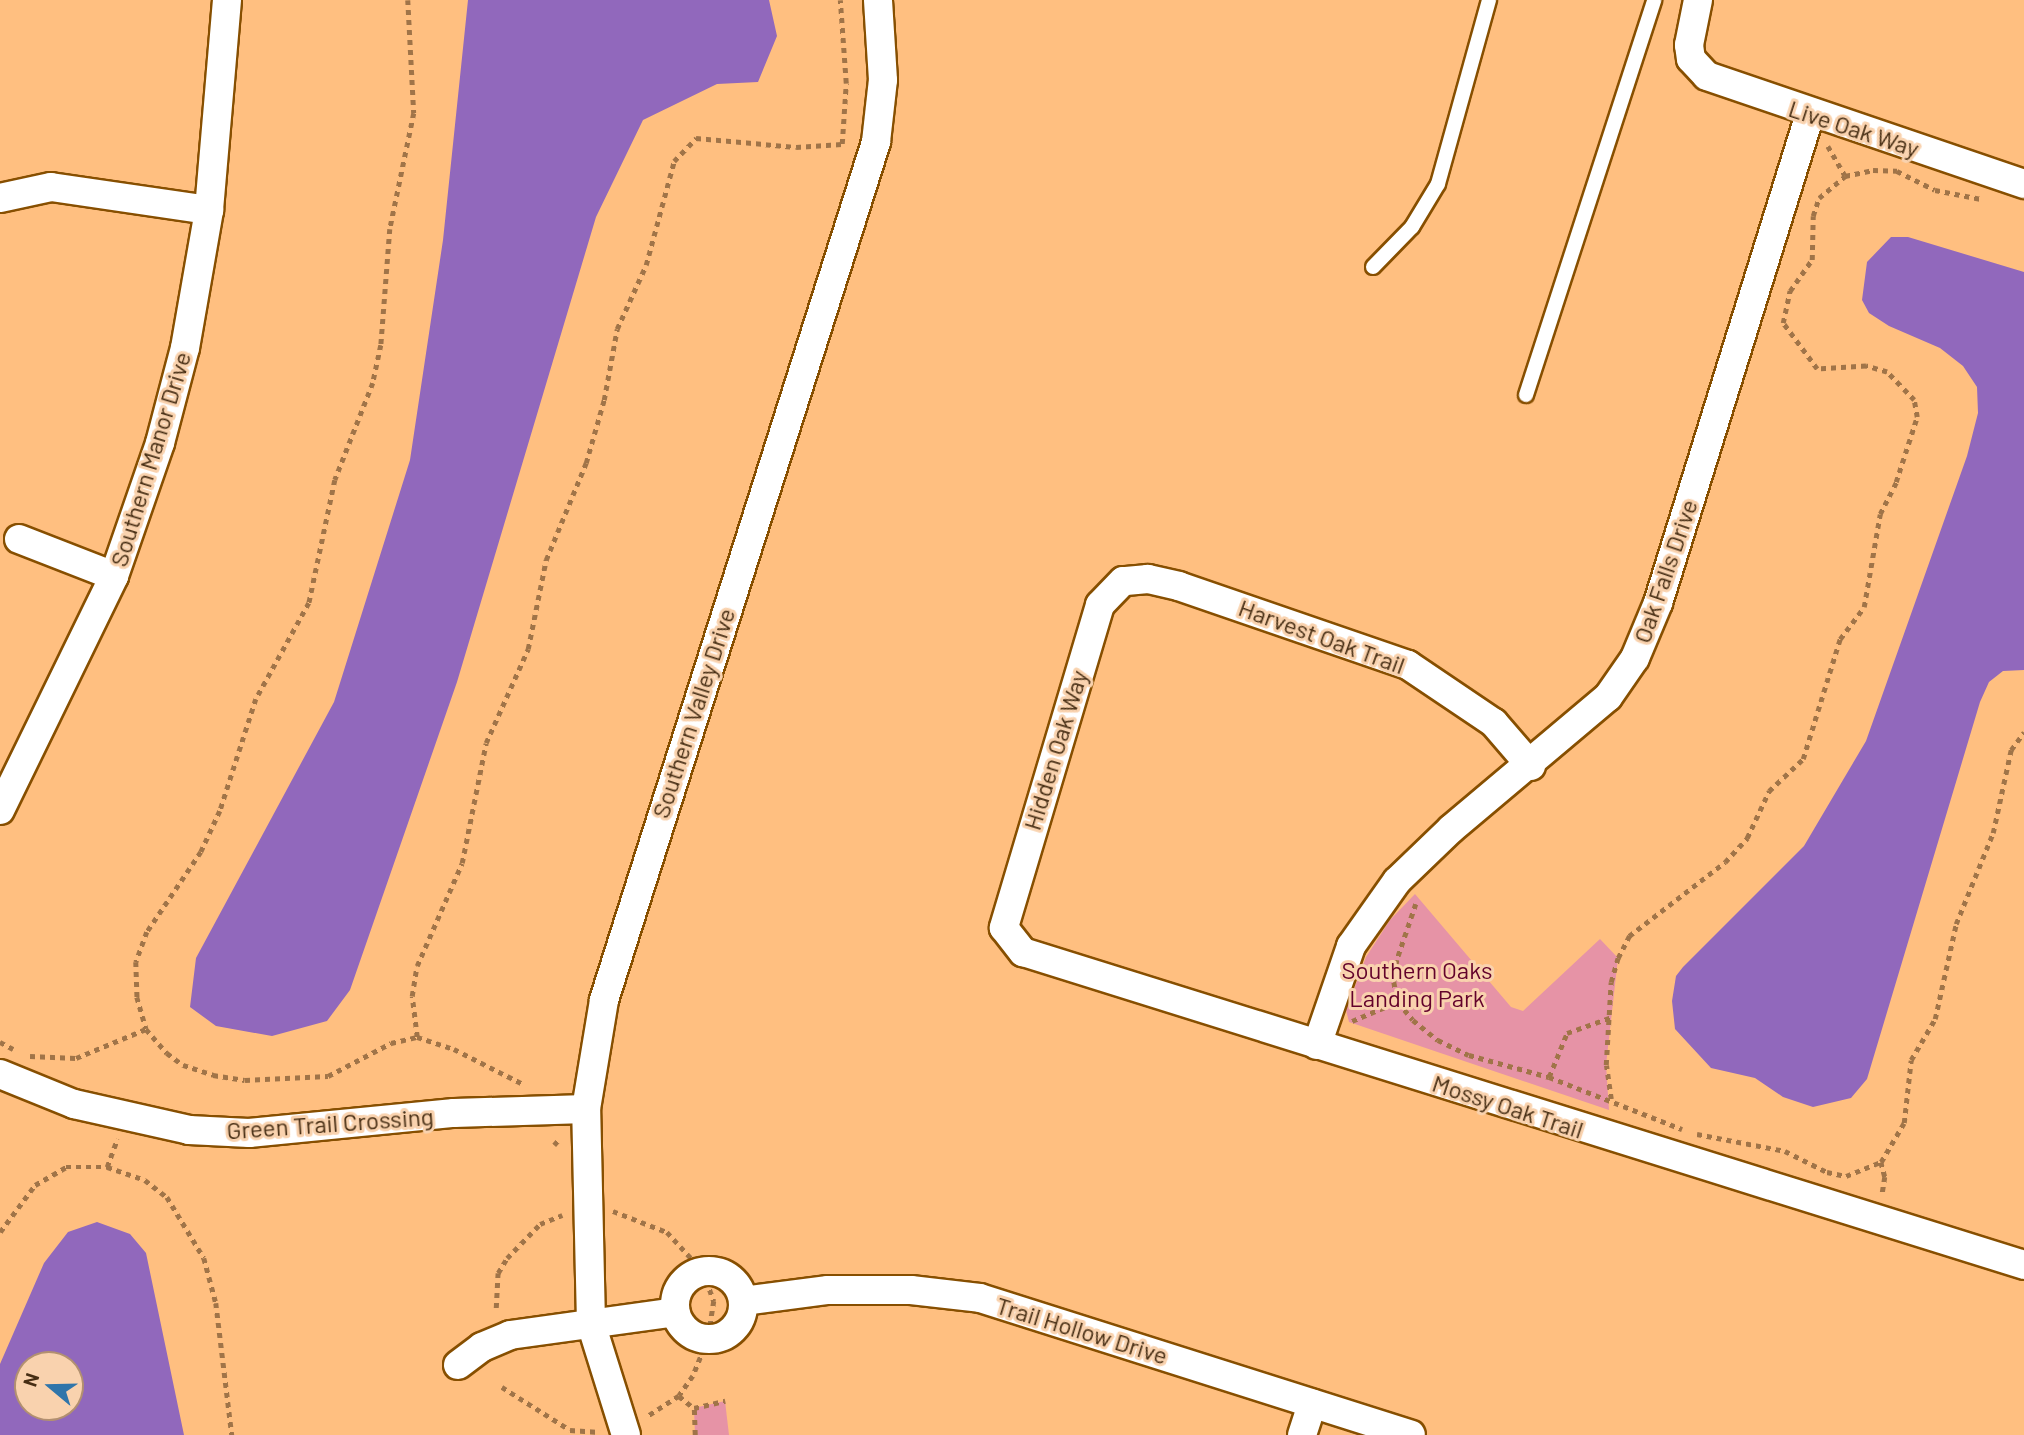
<!DOCTYPE html>
<html>
<head>
<meta charset="utf-8">
<style>
  body { margin:0 }
  #map { position:relative; width:2024px; height:1435px; overflow:hidden; background:#ffbf80; font-family:Barlow,sans-serif }
  div>[style] { position:absolute }
  .green>* { inset:0; background:#e693a6 }
  .water>* { inset:0; background:#9168bc }
  .path>* { height:4.5px; margin-top:-2.25px; transform-origin:0; background:repeating-linear-gradient(90deg,#a07448 0 5px,transparent 0 10px) }
  .roads { filter:drop-shadow(2px 0 #874f00) drop-shadow(-2px 0 #874f00) drop-shadow(0 2px #874f00) drop-shadow(0 -2px #874f00) }
  .service>* { height:14px; margin:-7px; padding:0 7px; transform-origin:7px; border-radius:7px; background:#fff }
  .minor>* { height:28px; margin:-14px; padding:0 14px; transform-origin:14px; border-radius:14px; background:#fff }
  .minor>.ring { margin:-14px; padding:0; box-sizing:content-box; background:none; border:28px solid #fff; border-radius:50% }
  span { translate:-50% -50%; white-space:nowrap; text-align:center; line-height:1.15; -webkit-text-stroke:6px #f9d2ae; paint-order:stroke }
  .street-label { font-size:24px; color:#472e14 }
  .park-label { font-size:24px; color:#63022b }
  .north { position:absolute; left:14px; top:1351px; width:70px; height:70px; box-sizing:border-box; background:#f9d2ae; border:2px solid #b29070; border-radius:50%; rotate:289deg; font-size:19px; font-weight:700; line-height:28px; text-align:center; color:#472e14 }
  .north::after { content:''; display:block; margin:auto; width:24px; height:32px; background:#3075aa; clip-path:polygon(50% 0,100% 100%,50% 72%,0 100%) }
</style>
</head>
<body>
<div id="map">
  <div class="green">
    <i style="clip-path:polygon(1415px 894px,1511px 1007px,1523px 1011px,1600px 939px,1618px 958px,1606px 1065px,1609px 1110px,1349px 1022px,1346px 1010px,1366px 957px,1390px 920px)"></i>
    <i style="clip-path:polygon(725px 1401px,729px 1435px,695px 1435px,694px 1408px)"></i>
  </div>
  <div class="water">
    <i style="clip-path:polygon(468px 0,769px 0,777px 36px,758px 82px,717px 84px,643px 120px,596px 217px,457px 682px,350px 990px,327px 1021px,272px 1036px,216px 1026px,190px 1007px,196px 958px,334px 702px,410px 460px,443px 240px)"></i>
    <i style="clip-path:polygon(1891px 237px,1908px 237px,2024px 272px,2024px 670px,2003px 671px,1989px 682px,1980px 702px,1867px 1079px,1851px 1098px,1813px 1107px,1783px 1097px,1755px 1078px,1711px 1068px,1675px 1029px,1672px 1001px,1676px 976px,1683px 967px,1804px 846px,1866px 741px,1967px 456px,1978px 413px,1977px 387px,1963px 366px,1940px 348px,1889px 326px,1869px 313px,1862px 300px,1867px 262px)"></i>
    <i style="clip-path:polygon(evenodd,97px 1222px,130px 1234px,146px 1253px,184px 1435px,0 1435px,0 1364px,44px 1263px,68px 1232px,97px 1222px,28px 1365px,70px 1365px,70px 1407px,28px 1407px,28px 1365px)"></i>
  </div>
  <div class="path">
    <i style="left:408px;top:0;width:113px;rotate:87deg"></i>
    <i style="left:414px;top:113px;width:118px;rotate:101.7deg"></i>
    <i style="left:390px;top:229px;width:116px;rotate:94.4deg"></i>
    <i style="left:381px;top:345px;width:39px;rotate:102deg"></i>
    <i style="left:373px;top:383px;width:104px;rotate:111.4deg"></i>
    <i style="left:335px;top:480px;width:126px;rotate:101.9deg"></i>
    <i style="left:309px;top:603px;width:110px;rotate:118.9deg"></i>
    <i style="left:256px;top:699px;width:118px;rotate:107.8deg"></i>
    <i style="left:220px;top:811px;width:45px;rotate:114.9deg"></i>
    <i style="left:201px;top:852px;width:97px;rotate:124deg"></i>
    <i style="left:147px;top:932px;width:32px;rotate:110deg"></i>
    <i style="left:136px;top:962px;width:35px;rotate:88deg"></i>
    <i style="left:137px;top:997px;width:33px;rotate:74deg"></i>
    <i style="left:146px;top:1029px;width:32px;rotate:49deg"></i>
    <i style="left:167px;top:1053px;width:20px;rotate:37deg"></i>
    <i style="left:183px;top:1065px;width:32px;rotate:18deg"></i>
    <i style="left:213px;top:1075px;width:32px;rotate:9deg"></i>
    <i style="left:245px;top:1080px;width:83px;rotate:-2.8deg"></i>
    <i style="left:328px;top:1076px;width:71px;rotate:-27.6deg"></i>
    <i style="left:391px;top:1043px;width:27px;rotate:-13deg"></i>
    <i style="left:417px;top:1037px;width:39px;rotate:18deg"></i>
    <i style="left:454px;top:1049px;width:77px;rotate:26.9deg"></i>
    <i style="left:1828px;top:146px;width:34px;rotate:60deg"></i>
    <i style="left:1416px;top:904px;width:59px;rotate:108.7deg"></i>
    <i style="left:1397px;top:960px;width:22px;rotate:98deg"></i>
    <i style="left:1394px;top:982px;width:20px;rotate:79deg"></i>
    <i style="left:1398px;top:1002px;width:23px;rotate:50deg"></i>
    <i style="left:1413px;top:1020px;width:32px;rotate:39deg"></i>
    <i style="left:1438px;top:1040px;width:34px;rotate:26deg"></i>
    <i style="left:1469px;top:1055px;width:83px;rotate:15.4deg"></i>
    <i style="left:1549px;top:1077px;width:143px;rotate:21.4deg"></i>
    <i style="left:1352px;top:1021px;width:69px;rotate:-22.9deg"></i>
    <i style="left:417px;top:1037px;width:41px;rotate:-97deg"></i>
    <i style="left:412px;top:996px;width:30px;rotate:-81deg"></i>
    <i style="left:417px;top:966px;width:112px;rotate:-66.4deg"></i>
    <i style="left:462px;top:863px;width:122px;rotate:-78.7deg"></i>
    <i style="left:486px;top:743px;width:103px;rotate:-65.9deg"></i>
    <i style="left:528px;top:649px;width:91px;rotate:-78.6deg"></i>
    <i style="left:546px;top:560px;width:105px;rotate:-67.6deg"></i>
    <i style="left:586px;top:463px;width:66px;rotate:-74.1deg"></i>
    <i style="left:604px;top:400px;width:72px;rotate:-79.6deg"></i>
    <i style="left:617px;top:329px;width:70px;rotate:-65.6deg"></i>
    <i style="left:646px;top:265px;width:108px;rotate:-74.9deg"></i>
    <i style="left:674px;top:161px;width:32px;rotate:-46deg"></i>
    <i style="left:696px;top:138px;width:100px;rotate:5.1deg"></i>
    <i style="left:796px;top:147px;width:46px;rotate:-3.7deg"></i>
    <i style="left:842px;top:144px;width:61px;rotate:-86.2deg"></i>
    <i style="left:846px;top:83px;width:83px;rotate:-94.1deg"></i>
    <i style="left:0;top:1042px;width:15px;rotate:28deg"></i>
    <i style="left:30px;top:1056px;width:46px;rotate:2.5deg"></i>
    <i style="left:76px;top:1058px;width:76px;rotate:-22.5deg"></i>
    <i style="left:1549px;top:1077px;width:48px;rotate:-67.8deg"></i>
    <i style="left:1567px;top:1033px;width:48px;rotate:-19.6deg"></i>
    <i style="left:1611px;top:1099px;width:34px;rotate:-98deg"></i>
    <i style="left:1606px;top:1065px;width:83px;rotate:-86.6deg"></i>
    <i style="left:1611px;top:982px;width:25px;rotate:-74deg"></i>
    <i style="left:1618px;top:958px;width:25px;rotate:-63deg"></i>
    <i style="left:1629px;top:936px;width:121px;rotate:-37.6deg"></i>
    <i style="left:1725px;top:862px;width:33px;rotate:-47deg"></i>
    <i style="left:1747px;top:838px;width:52px;rotate:-64.9deg"></i>
    <i style="left:1769px;top:791px;width:47px;rotate:-43.3deg"></i>
    <i style="left:1803px;top:759px;width:126px;rotate:-72.9deg"></i>
    <i style="left:1840px;top:639px;width:40px;rotate:-53deg"></i>
    <i style="left:1864px;top:607px;width:94px;rotate:-80.2deg"></i>
    <i style="left:1880px;top:514px;width:36px;rotate:-63deg"></i>
    <i style="left:1896px;top:482px;width:68px;rotate:-72.1deg"></i>
    <i style="left:1917px;top:417px;width:17px;rotate:-100deg"></i>
    <i style="left:1914px;top:400px;width:39px;rotate:-134deg"></i>
    <i style="left:1887px;top:372px;width:22px;rotate:-164deg"></i>
    <i style="left:1866px;top:366px;width:49px;rotate:176.5deg"></i>
    <i style="left:1817px;top:369px;width:57px;rotate:-126.5deg"></i>
    <i style="left:1783px;top:323px;width:33px;rotate:-78deg"></i>
    <i style="left:1790px;top:291px;width:38px;rotate:-55deg"></i>
    <i style="left:1812px;top:260px;width:44px;rotate:-88.7deg"></i>
    <i style="left:1813px;top:216px;width:19px;rotate:-72deg"></i>
    <i style="left:1819px;top:198px;width:34px;rotate:-40deg"></i>
    <i style="left:1845px;top:176px;width:29px;rotate:-12deg"></i>
    <i style="left:1873px;top:170px;width:24px;rotate:2deg"></i>
    <i style="left:1897px;top:171px;width:42px;rotate:26.6deg"></i>
    <i style="left:1935px;top:190px;width:47px;rotate:11.1deg"></i>
    <i style="left:1697px;top:1134px;width:90px;rotate:10.9deg"></i>
    <i style="left:1785px;top:1151px;width:47px;rotate:26.6deg"></i>
    <i style="left:1827px;top:1172px;width:19px;rotate:12deg"></i>
    <i style="left:1846px;top:1176px;width:38px;rotate:-22deg"></i>
    <i style="left:1881px;top:1162px;width:45px;rotate:-59.5deg"></i>
    <i style="left:1904px;top:1123px;width:63px;rotate:-83.7deg"></i>
    <i style="left:1911px;top:1060px;width:48px;rotate:-59.7deg"></i>
    <i style="left:1935px;top:1019px;width:97px;rotate:-77.5deg"></i>
    <i style="left:1956px;top:924px;width:98px;rotate:-67.9deg"></i>
    <i style="left:1993px;top:833px;width:85px;rotate:-77.8deg"></i>
    <i style="left:2011px;top:750px;width:22px;rotate:-54deg"></i>
    <i style="left:554px;top:1145px;width:9px;rotate:-49deg"></i>
    <i style="left:1881px;top:1162px;width:16px;rotate:75deg"></i>
    <i style="left:1885px;top:1177px;width:18px;rotate:99deg"></i>
    <i style="left:107px;top:1167px;width:30px;rotate:-70deg"></i>
    <i style="left:613px;top:1211px;width:58px;rotate:21.3deg"></i>
    <i style="left:667px;top:1232px;width:53px;rotate:47.3deg"></i>
    <i style="left:703px;top:1271px;width:32px;rotate:70deg"></i>
    <i style="left:714px;top:1301px;width:38px;rotate:99deg"></i>
    <i style="left:708px;top:1339px;width:40px;rotate:112deg"></i>
    <i style="left:693px;top:1376px;width:24px;rotate:125deg"></i>
    <i style="left:679px;top:1396px;width:38px;rotate:147deg"></i>
    <i style="left:0;top:1232px;width:59px;rotate:-53.3deg"></i>
    <i style="left:35px;top:1185px;width:36px;rotate:-30deg"></i>
    <i style="left:66px;top:1167px;width:41px"></i>
    <i style="left:107px;top:1167px;width:40px;rotate:18.9deg"></i>
    <i style="left:145px;top:1180px;width:28px;rotate:38deg"></i>
    <i style="left:167px;top:1197px;width:71px;rotate:58.8deg"></i>
    <i style="left:204px;top:1258px;width:47px;rotate:75.1deg"></i>
    <i style="left:216px;top:1303px;width:133px;rotate:83.1deg"></i>
    <i style="left:496px;top:1308px;width:35px;rotate:-87deg"></i>
    <i style="left:498px;top:1273px;width:17px;rotate:-59deg"></i>
    <i style="left:507px;top:1258px;width:47px;rotate:-45.9deg"></i>
    <i style="left:540px;top:1224px;width:24px;rotate:-22deg"></i>
    <i style="left:502px;top:1387px;width:80px;rotate:32.3deg"></i>
    <i style="left:570px;top:1430px;width:30px;rotate:4deg"></i>
    <i style="left:679px;top:1396px;width:19px;rotate:39deg"></i>
    <i style="left:695px;top:1435px;width:27px;rotate:-92deg"></i>
    <i style="left:694px;top:1408px;width:32px;rotate:-13deg"></i>
  </div>
  <div class="roads">
    <div class="service">
      <i style="left:1373px;top:267px;width:56px;rotate:-45.7deg"></i>
      <i style="left:1412px;top:227px;width:50px;rotate:-58.8deg"></i>
      <i style="left:1438px;top:184px;width:191px;rotate:-74.5deg"></i>
      <i style="left:1526px;top:395px;width:415px;rotate:-72deg"></i>
    </div>
    <div class="minor">
      <i style="left:1698px;top:0;width:46px;rotate:101.3deg"></i>
      <i style="left:1689px;top:45px;width:14px;rotate:82deg"></i>
      <i style="left:1691px;top:59px;width:23px;rotate:47deg"></i>
      <i style="left:1707px;top:76px;width:335px;rotate:18.8deg"></i>
      <i style="left:0;top:198px;width:52px;rotate:-12.2deg"></i>
      <i style="left:51px;top:187px;width:160px;rotate:8.3deg"></i>
      <i style="left:19px;top:539px;width:102px;rotate:21.3deg"></i>
      <i style="left:1531px;top:766px;width:57px;rotate:-130.7deg"></i>
      <i style="left:1494px;top:723px;width:104px;rotate:-146deg"></i>
      <i style="left:1408px;top:665px;width:242px;rotate:-161deg"></i>
      <i style="left:1179px;top:586px;width:32px;rotate:-167deg"></i>
      <i style="left:1148px;top:579px;width:25px;rotate:175deg"></i>
      <i style="left:1123px;top:581px;width:33px;rotate:134deg"></i>
      <i style="left:1100px;top:605px;width:337px;rotate:106.6deg"></i>
      <i style="left:1004px;top:928px;width:31px;rotate:52deg"></i>
      <i style="left:1023px;top:952px;width:1049px;rotate:17.36deg"></i>
      <i style="left:0;top:810px;width:260px;rotate:-64deg"></i>
      <i style="left:114px;top:576px;width:141px;rotate:-70.9deg"></i>
      <i style="left:160px;top:443px;width:98px;rotate:-75.3deg"></i>
      <i style="left:185px;top:348px;width:140px;rotate:-80.1deg"></i>
      <i style="left:209px;top:210px;width:211px;rotate:-85.1deg"></i>
      <i style="left:1317px;top:1045px;width:105px;rotate:-71deg"></i>
      <i style="left:1351px;top:946px;width:80px;rotate:-54.7deg"></i>
      <i style="left:1397px;top:881px;width:75px;rotate:-43.9deg"></i>
      <i style="left:1451px;top:829px;width:205px;rotate:-40.1deg"></i>
      <i style="left:1608px;top:697px;width:47px;rotate:-55.3deg"></i>
      <i style="left:1635px;top:658px;width:60px;rotate:-67.3deg"></i>
      <i style="left:1658px;top:603px;width:512px;rotate:-72.73deg"></i>
      <i style="left:0;top:1074px;width:80px;rotate:22.1deg"></i>
      <i style="left:74px;top:1104px;width:118px;rotate:12.7deg"></i>
      <i style="left:189px;top:1130px;width:60px;rotate:2.9deg"></i>
      <i style="left:249px;top:1133px;width:206px;rotate:-5.6deg"></i>
      <i style="left:454px;top:1113px;width:132px;rotate:-1.7deg"></i>
      <i class="ring" style="left:675px;top:1271px;width:40px;height:40px"></i>
      <i style="left:743px;top:1301px;width:86px;rotate:-7.4deg"></i>
      <i style="left:828px;top:1290px;width:83px"></i>
      <i style="left:911px;top:1290px;width:69px;rotate:6.6deg"></i>
      <i style="left:980px;top:1298px;width:452px;rotate:17.6deg"></i>
      <i style="left:458px;top:1365px;width:30px;rotate:-37deg"></i>
      <i style="left:482px;top:1347px;width:30px;rotate:-23deg"></i>
      <i style="left:510px;top:1335px;width:167px;rotate:-7.9deg"></i>
      <i style="left:626px;top:1435px;width:117px;rotate:-107.4deg"></i>
      <i style="left:591px;top:1323px;width:214px;rotate:-91.3deg"></i>
      <i style="left:586px;top:1109px;width:110px;rotate:-80.6deg"></i>
      <i style="left:604px;top:1000px;width:900px;rotate:-72.41deg"></i>
      <i style="left:876px;top:142px;width:62px;rotate:-83.6deg"></i>
      <i style="left:883px;top:80px;width:80px;rotate:-93.6deg"></i>
      <i style="left:1302px;top:1435px;width:33px;rotate:-72deg"></i>
    </div>
  </div>
  <div class="street-label">
    <span style="left:1854px;top:128px;rotate:18deg">Live Oak Way</span>
    <span style="left:150px;top:459px;rotate:-73deg">Southern Manor Drive</span>
    <span style="left:1665px;top:571px;rotate:-71deg">Oak Falls Drive</span>
    <span style="left:1322px;top:636px;rotate:20deg">Harvest Oak Trail</span>
    <span style="left:693px;top:713px;rotate:-72deg">Southern Valley Drive</span>
    <span style="left:1055px;top:750px;rotate:-73deg">Hidden Oak Way</span>
    <span style="left:1508px;top:1106px;rotate:18deg">Mossy Oak Trail</span>
    <span style="left:330px;top:1123px;rotate:-4deg">Green Trail Crossing</span>
    <span style="left:1082px;top:1330px;rotate:17deg">Trail Hollow Drive</span>
  </div>
  <div class="park-label">
    <span style="left:1417px;top:984px">Southern Oaks<br>Landing Park</span>
  </div>
  <div class="north">N</div>
</div>
</body>
</html>
